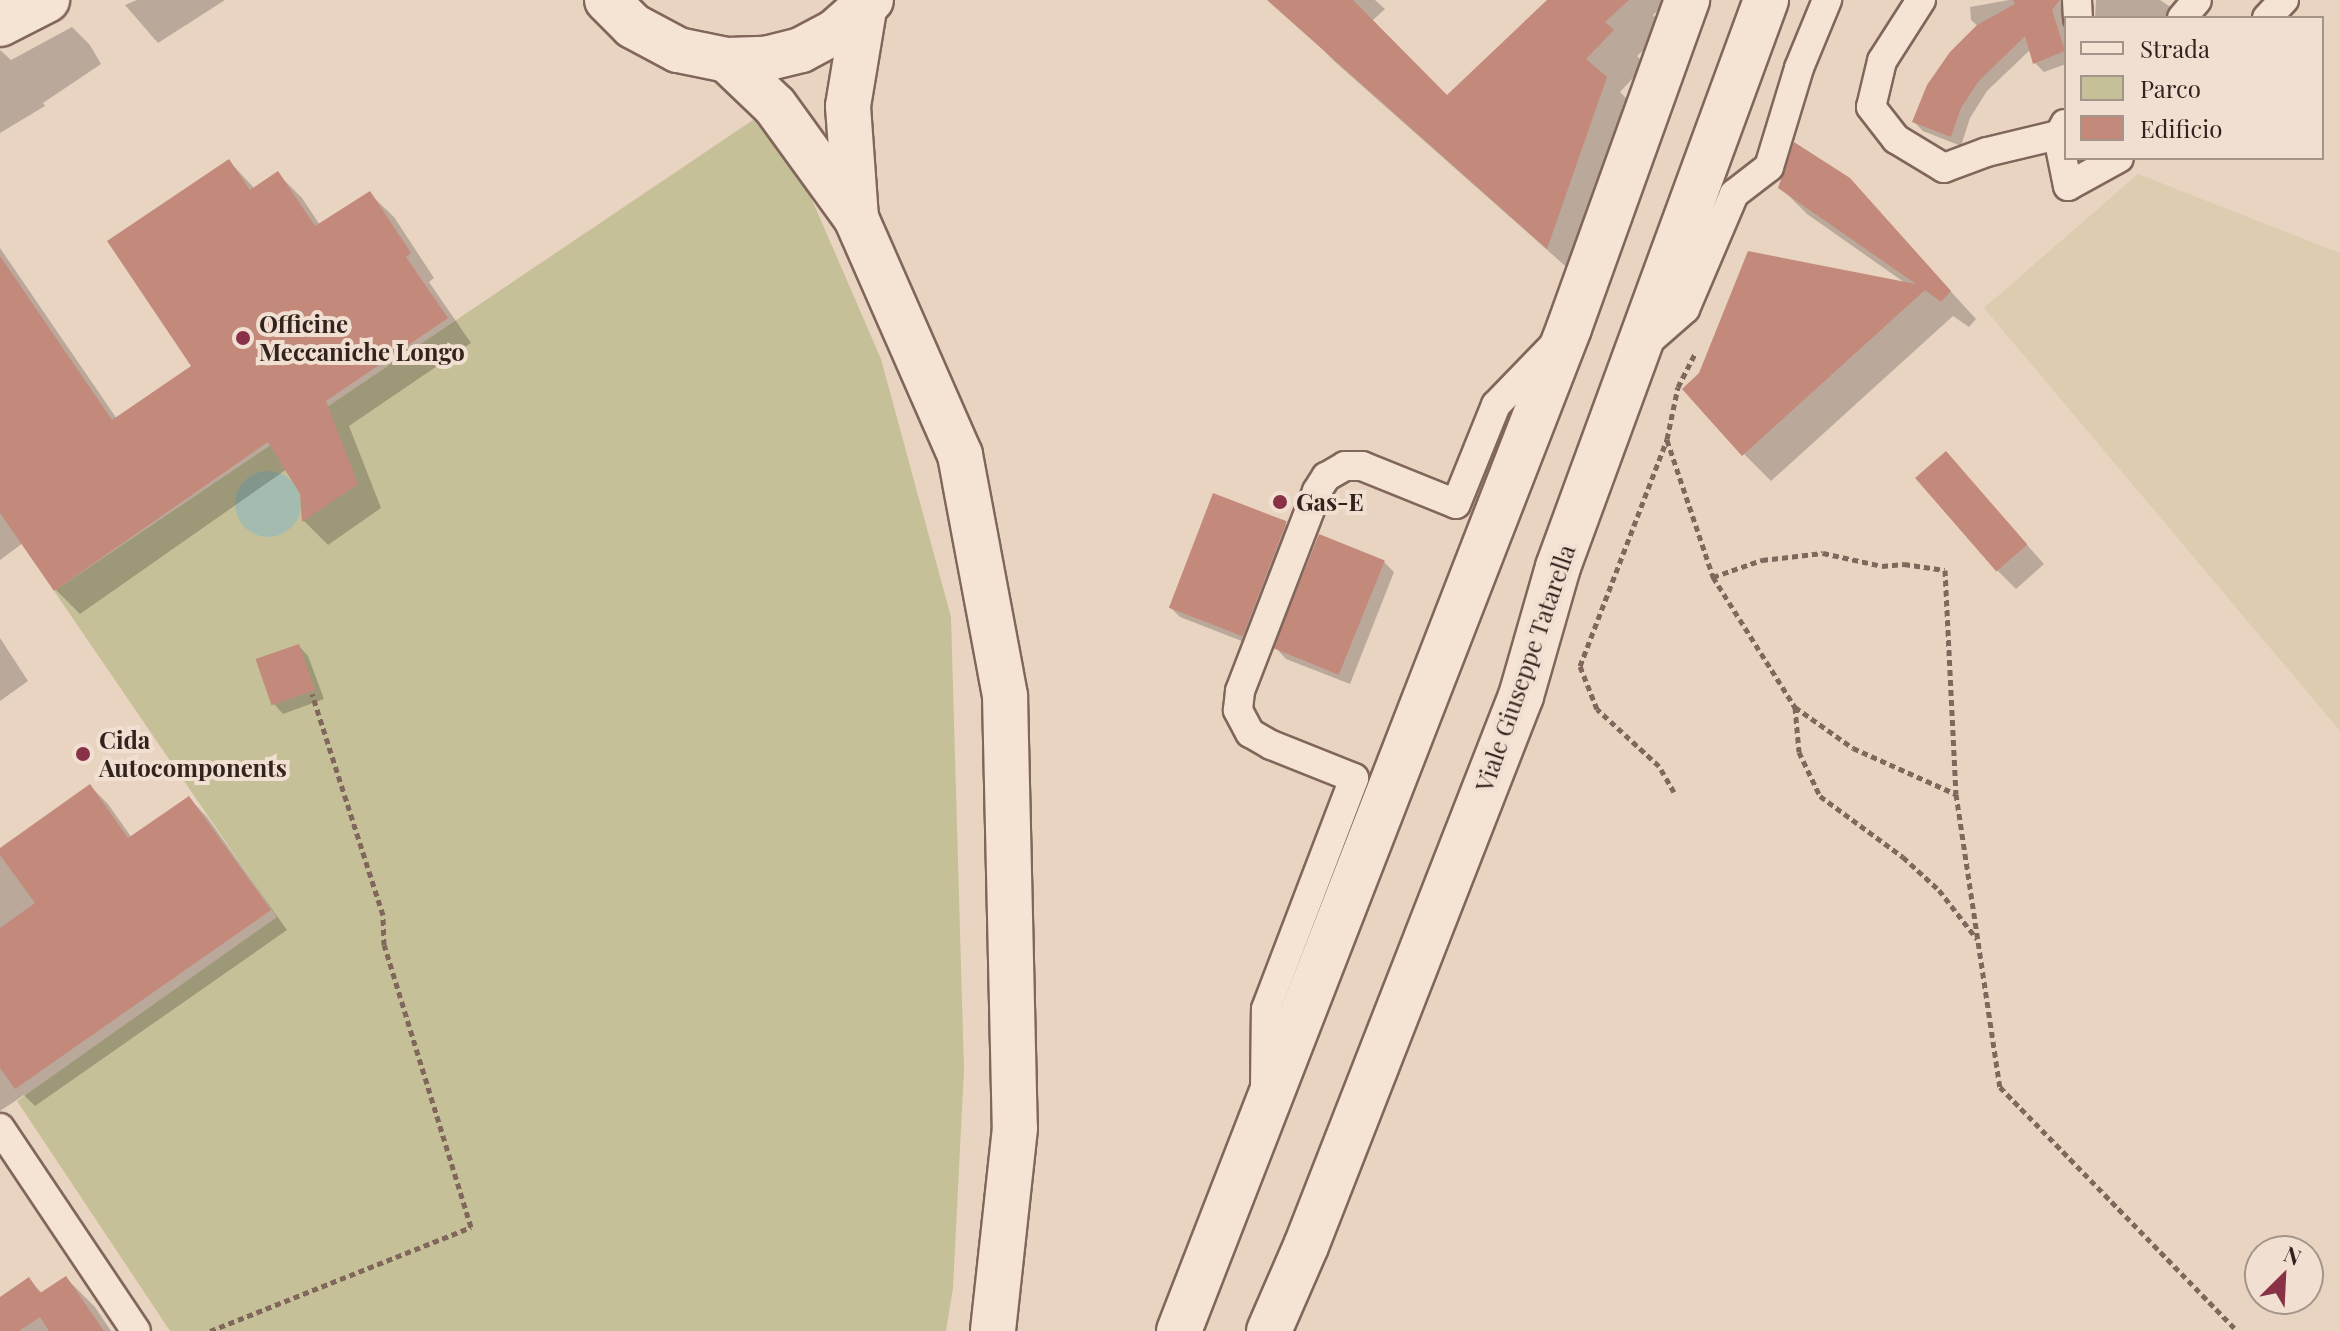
<!DOCTYPE html>
<html>
<head>
<meta charset="utf-8">
<style>
  body { margin:0 }
  #map { position:relative; width:2340px; height:1331px; overflow:hidden; background:#e9d4c2; font-family:"Playfair Display",serif }
  div>[style] { position:absolute }
  .farmland>* { inset:0; background:#ddccb0 }
  .green>* { inset:0; background:#c5c097 }
  .water>* { inset:0; background:#a4bcaf }
  .round { border-radius:50% }
  .shadow>* { inset:0; background:#0003 }
  .building>* { inset:0; background:#c3897b; transform-origin:0 0 }
  .path>* { height:5px; margin-top:-2.5px; transform-origin:0; background:repeating-linear-gradient(90deg,#81665b 0 6px,transparent 0 10px) }
  .roads { filter:drop-shadow(2px 0 #81665b) drop-shadow(-2px 0 #81665b) drop-shadow(0 2px #81665b) drop-shadow(0 -2px #81665b) }
  .lane>* { height:28px; margin:-14px; padding:0 14px; transform-origin:14px; border-radius:14px; background:#f5e3d4 }
  .street>* { height:44px; margin:-22px; padding:0 22px; transform-origin:22px; border-radius:22px; background:#f5e3d4 }
  .secondary>* { height:44px; margin:-22px; padding:0 22px; transform-origin:22px; border-radius:22px; background:#f5e3d4 }
  .dots>* { width:22px; height:22px; translate:-50% -50%; box-sizing:border-box; border:4px solid #f1e0d1; border-radius:50% }
  span { translate:-50% -50%; white-space:nowrap; text-align:center; line-height:1.15; -webkit-text-stroke:8px #f1e0d1; paint-order:stroke }
  .poi-label { font-size:24px; color:#32231e; font-weight:700 }
  .left { translate:0 -50%; text-align:left }
  .street-label { font-size:24px; color:#32231e }
  .legend { position:absolute; left:2064px; top:16px; width:260px; height:144px; box-sizing:border-box; background:#f1e0d1; border:2px solid #a59489; margin:0; padding:10px 14px; list-style:none; font-size:24px; color:#32231e }
  .legend li { display:flex; align-items:center; gap:16px; height:40px }
  .legend b { width:40px; border:2px solid #a59489 }
  .north { position:absolute; left:2244px; top:1235px; width:80px; height:80px; box-sizing:border-box; background:#f1e0d1; border:2px solid #a59489; border-radius:50%; rotate:24deg; font-size:22px; font-weight:700; line-height:32px; text-align:center; color:#32231e }
  .north::after { content:''; display:block; margin:auto; width:28px; height:36px; background:#893146; clip-path:polygon(50% 0,100% 100%,50% 72%,0 100%) }
</style>
</head>
<body>
<div id="map">
  <div class="farmland">
    <i style="clip-path:polygon(2138px 174px,2340px 253px,2340px 731px,1984px 308px)"></i>
  </div>
  <div class="green">
    <i style="clip-path:polygon(753px 120px,787px 142px,881px 359px,951px 617px,964px 1070px,953px 1288px,946px 1331px,170px 1331px,17px 1101px,277px 917px,54px 591px)"></i>
  </div>
  <div class="water">
    <i class="round" style="left:235px;top:471px;width:66px;height:66px"></i>
  </div>
  <div class="shadow">
    <i style="clip-path:polygon(137px 0,225px 0,158px 43px,125px 5px)"></i>
    <i style="clip-path:polygon(1274px 0,1375px 0,1385px 9px,1372px 21px,1447px 97px,1551px 0,1669px 0,1653px 15px,1667px 29px,1637px 56px,1645px 65px,1620px 92px,1640px 112px,1581px 280px,1334px 61px)"></i>
    <i style="clip-path:polygon(2009px 0,2075px 0,2066px 18px,2066px 64px,2044px 72px,2035px 63px,2031px 49px,1987px 91px,1970px 118px,1961px 146px,1923px 131px,1914px 122px,1980px 28px,1971px 20px,1970px 7px)"></i>
    <i style="clip-path:polygon(2096px 0,2160px 0,2181px 14px,2178px 18px,2095px 18px)"></i>
    <i style="clip-path:polygon(72px 27px,90px 45px,101px 64px,43px 103px,45px 106px,0 133px,0 50px,11px 60px)"></i>
    <i style="clip-path:polygon(229px 161px,255px 189px,278px 174px,302px 198px,320px 225px,369px 193px,394px 217px,434px 278px,429px 282px,471px 343px,349px 426px,381px 508px,328px 545px,304px 521px,302px 493px,287px 469px,80px 614px,56px 590px,23px 543px,0 560px,0 248px,117px 419px,193px 366px)"></i>
    <i style="clip-path:polygon(1849px 180px,1976px 319px,1969px 327px,1953px 316px,1771px 481px,1744px 454px,1908px 285px,1807px 214px,1780px 187px)"></i>
    <i style="clip-path:polygon(1946px 454px,2044px 564px,2016px 589px,1997px 570px)"></i>
    <i style="clip-path:polygon(1286px 524px,1295px 533px,1252px 645px,1180px 617px,1170px 607px)"></i>
    <i style="clip-path:polygon(1384px 562px,1394px 572px,1350px 684px,1286px 659px,1277px 649px)"></i>
    <i style="clip-path:polygon(0 638px,28px 681px,0 701px)"></i>
    <i style="clip-path:polygon(299px 646px,308px 656px,324px 699px,283px 714px,274px 704px)"></i>
    <i style="clip-path:polygon(90px 786px,108px 804px,132px 838px,189px 798px,207px 817px,287px 930px,35px 1106px,24px 1095px,0 1111px,0 850px)"></i>
    <i style="clip-path:polygon(66px 1278px,95px 1307px,111px 1331px,0 1331px,0 1300px,29px 1280px,43px 1294px)"></i>
  </div>
  <div class="building">
    <i style="clip-path:polygon(1267px 0,1353px 0,1447px 95px,1547px 0,1629px 0,1605px 22px,1614px 30px,1586px 59px,1607px 77px,1547px 249px)"></i>
    <i style="clip-path:polygon(2013px 0,2060px 0,2052px 10px,2065px 51px,2033px 64px,2025px 36px,1978px 82px,1961px 108px,1951px 137px,1912px 122px,1927px 85px,1950px 52px,1977px 25px,2015px 4px)"></i>
    <i style="clip-path:polygon(1794px 142px,1850px 178px,1951px 291px,1941px 302px,1925px 290px,1742px 456px,1682px 389px,1699px 373px,1748px 251px,1916px 284px,1778px 188px)"></i>
    <i style="clip-path:polygon(229px 159px,250px 190px,278px 171px,315px 226px,370px 191px,411px 253px,406px 257px,448px 318px,326px 401px,358px 484px,302px 522px,300px 494px,268px 442px,54px 591px,0 513px,0 256px,112px 420px,191px 366px,107px 241px)"></i>
    <i style="left:1946px;top:451px;width:124px;height:41px;rotate:49deg"></i>
    <i style="left:1213px;top:493px;width:79px;height:123px;rotate:21deg"></i>
    <i style="left:1319px;top:534px;width:71px;height:123px;rotate:22deg"></i>
    <i style="left:299px;top:644px;width:49px;height:46px;rotate:71deg"></i>
    <i style="clip-path:polygon(90px 784px,128px 838px,189px 796px,271px 910px,15px 1089px,0 1068px,0 928px,35px 903px,0 855px,0 848px)"></i>
    <i style="clip-path:polygon(66px 1276px,104px 1331px,49px 1331px,40px 1317px,19px 1331px,0 1331px,0 1297px,29px 1277px,40px 1293px)"></i>
  </div>
  <div class="path">
    <i style="left:1667px;top:440px;width:145px;rotate:71.4deg"></i>
    <i style="left:1713px;top:577px;width:154px;rotate:57.8deg"></i>
    <i style="left:1795px;top:707px;width:71px;rotate:35.3deg"></i>
    <i style="left:1853px;top:748px;width:113px;rotate:24.1deg"></i>
    <i style="left:1713px;top:577px;width:52px;rotate:-19.1deg"></i>
    <i style="left:1762px;top:560px;width:61px;rotate:-6.5deg"></i>
    <i style="left:1823px;top:553px;width:60px;rotate:12.4deg"></i>
    <i style="left:1882px;top:566px;width:22px;rotate:-5deg"></i>
    <i style="left:1904px;top:564px;width:41px;rotate:8.3deg"></i>
    <i style="left:1945px;top:570px;width:224px;rotate:87.2deg"></i>
    <i style="left:1956px;top:794px;width:296px;rotate:81.5deg"></i>
    <i style="left:2000px;top:1087px;width:340px;rotate:45.8deg"></i>
    <i style="left:1795px;top:707px;width:45px;rotate:84.9deg"></i>
    <i style="left:1799px;top:752px;width:49px;rotate:64.5deg"></i>
    <i style="left:1820px;top:796px;width:103px;rotate:36.3deg"></i>
    <i style="left:1903px;top:857px;width:49px;rotate:42.5deg"></i>
    <i style="left:1939px;top:890px;width:62px;rotate:52.2deg"></i>
    <i style="left:1674px;top:792px;width:30px;rotate:-120deg"></i>
    <i style="left:1659px;top:766px;width:84px;rotate:-137.4deg"></i>
    <i style="left:1597px;top:709px;width:46px;rotate:-111.6deg"></i>
    <i style="left:1580px;top:666px;width:243px;rotate:-69deg"></i>
    <i style="left:1667px;top:439px;width:53px;rotate:-78.1deg"></i>
    <i style="left:1678px;top:387px;width:38px;rotate:-63deg"></i>
    <i style="left:210px;top:1331px;width:281px;rotate:-21.7deg"></i>
    <i style="left:471px;top:1227px;width:295px;rotate:-107.1deg"></i>
    <i style="left:384px;top:945px;width:30px;rotate:-92deg"></i>
    <i style="left:383px;top:915px;width:232px;rotate:-107.8deg"></i>
  </div>
  <div class="roads">
    <div class="lane">
      <i style="left:1921px;top:0;width:72px;rotate:122.6deg"></i>
      <i style="left:1882px;top:61px;width:47px;rotate:103.4deg"></i>
      <i style="left:1871px;top:107px;width:41px;rotate:52deg"></i>
      <i style="left:1896px;top:139px;width:56px;rotate:31.1deg"></i>
      <i style="left:1944px;top:168px;width:46px;rotate:-20.4deg"></i>
      <i style="left:1987px;top:152px;width:81px;rotate:-13.5deg"></i>
      <i style="left:2077px;top:0;width:18px;rotate:87deg"></i>
      <i style="left:2182px;top:18px;width:23px;rotate:-50deg"></i>
      <i style="left:2267px;top:18px;width:25px;rotate:-47deg"></i>
      <i style="left:2065px;top:124px;width:15px;rotate:118deg"></i>
      <i style="left:2058px;top:137px;width:50px;rotate:78.5deg"></i>
      <i style="left:2068px;top:186px;width:58px;rotate:-28.8deg"></i>
      <i style="left:1644px;top:345px;width:55px;rotate:-41.3deg"></i>
      <i style="left:1685px;top:309px;width:125px;rotate:-66.9deg"></i>
      <i style="left:1734px;top:194px;width:44px;rotate:-37.6deg"></i>
      <i style="left:1769px;top:167px;width:103px;rotate:-73.1deg"></i>
      <i style="left:1799px;top:68px;width:74px;rotate:-67.6deg"></i>
      <i style="left:1265px;top:1087px;width:78px;rotate:-89.3deg"></i>
      <i style="left:1266px;top:1009px;width:247px;rotate:-69.1deg"></i>
      <i style="left:1354px;top:778px;width:89px;rotate:-158.3deg"></i>
      <i style="left:1271px;top:745px;width:24px;rotate:-150deg"></i>
      <i style="left:1250px;top:733px;width:26px;rotate:-118deg"></i>
      <i style="left:1238px;top:710px;width:19px;rotate:-84deg"></i>
      <i style="left:1240px;top:691px;width:214px;rotate:-68.9deg"></i>
      <i style="left:1317px;top:491px;width:17px;rotate:-57deg"></i>
      <i style="left:1326px;top:477px;width:22px;rotate:-30deg"></i>
      <i style="left:1345px;top:466px;width:17px"></i>
      <i style="left:1362px;top:466px;width:101px;rotate:22deg"></i>
      <i style="left:1456px;top:504px;width:107px;rotate:-68deg"></i>
      <i style="left:1496px;top:405px;width:85px;rotate:-46deg"></i>
      <i style="left:0;top:1128px;width:244px;rotate:56.2deg"></i>
    </div>
    <div class="street">
      <i style="left:727px;top:60px;width:66px;rotate:43.8deg"></i>
      <i style="left:775px;top:106px;width:138px;rotate:54.1deg"></i>
      <i style="left:856px;top:218px;width:259px;rotate:66.3deg"></i>
      <i style="left:960px;top:455px;width:245px;rotate:79.4deg"></i>
      <i style="left:1005px;top:696px;width:432px;rotate:88.7deg"></i>
      <i style="left:1015px;top:1128px;width:204px;rotate:96.2deg"></i>
      <i style="left:856px;top:218px;width:112px;rotate:-94.1deg"></i>
      <i style="left:848px;top:106px;width:98px;rotate:-80.6deg"></i>
    </div>
    <div class="secondary">
      <i style="left:607px;top:0;width:37px;rotate:45deg"></i>
      <i style="left:633px;top:26px;width:51px;rotate:28.1deg"></i>
      <i style="left:678px;top:50px;width:50px;rotate:11.5deg"></i>
      <i style="left:727px;top:60px;width:38px;rotate:-2deg"></i>
      <i style="left:765px;top:59px;width:37px;rotate:-14deg"></i>
      <i style="left:801px;top:50px;width:38px;rotate:-28deg"></i>
      <i style="left:835px;top:32px;width:48px;rotate:-41.6deg"></i>
      <i style="left:0;top:24px;width:53px;rotate:-27.1deg"></i>
      <i style="left:1179px;top:1331px;width:1076px;rotate:-68.75deg"></i>
      <i style="left:1569px;top:328px;width:349px;rotate:-70.2deg"></i>
      <i style="left:1269px;top:1331px;width:93px;rotate:-66.5deg"></i>
      <i style="left:1306px;top:1246px;width:591px;rotate:-68.65deg"></i>
      <i style="left:1521px;top:696px;width:134px;rotate:-74deg"></i>
      <i style="left:1558px;top:567px;width:604px;rotate:-69.85deg"></i>
    </div>
  </div>
  <div class="dots">
    <i style="left:243px;top:338px;background:#893146"></i>
    <i style="left:1280px;top:502px;background:#893146"></i>
    <i style="left:83px;top:754px;background:#893146"></i>
  </div>
  <div class="poi-label">
    <span class="left" style="left:259px;top:338px">Officine<br>Meccaniche Longo</span>
    <span class="left" style="left:1296px;top:502px">Gas-E</span>
    <span class="left" style="left:99px;top:754px">Cida<br>Autocomponents</span>
  </div>
  <div class="street-label">
    <span style="left:1525px;top:668px;rotate:-71deg">Viale Giuseppe Tatarella</span>
  </div>
  <ul class="legend">
  <li><b style="height:10px;background:#f5e3d4"></b>Strada</li>
  <li><b style="height:22px;background:#c5c097"></b>Parco</li>
  <li><b style="height:22px;background:#c3897b"></b>Edificio</li>
  </ul>
  <div class="north">N</div>
</div>
</body>
</html>
